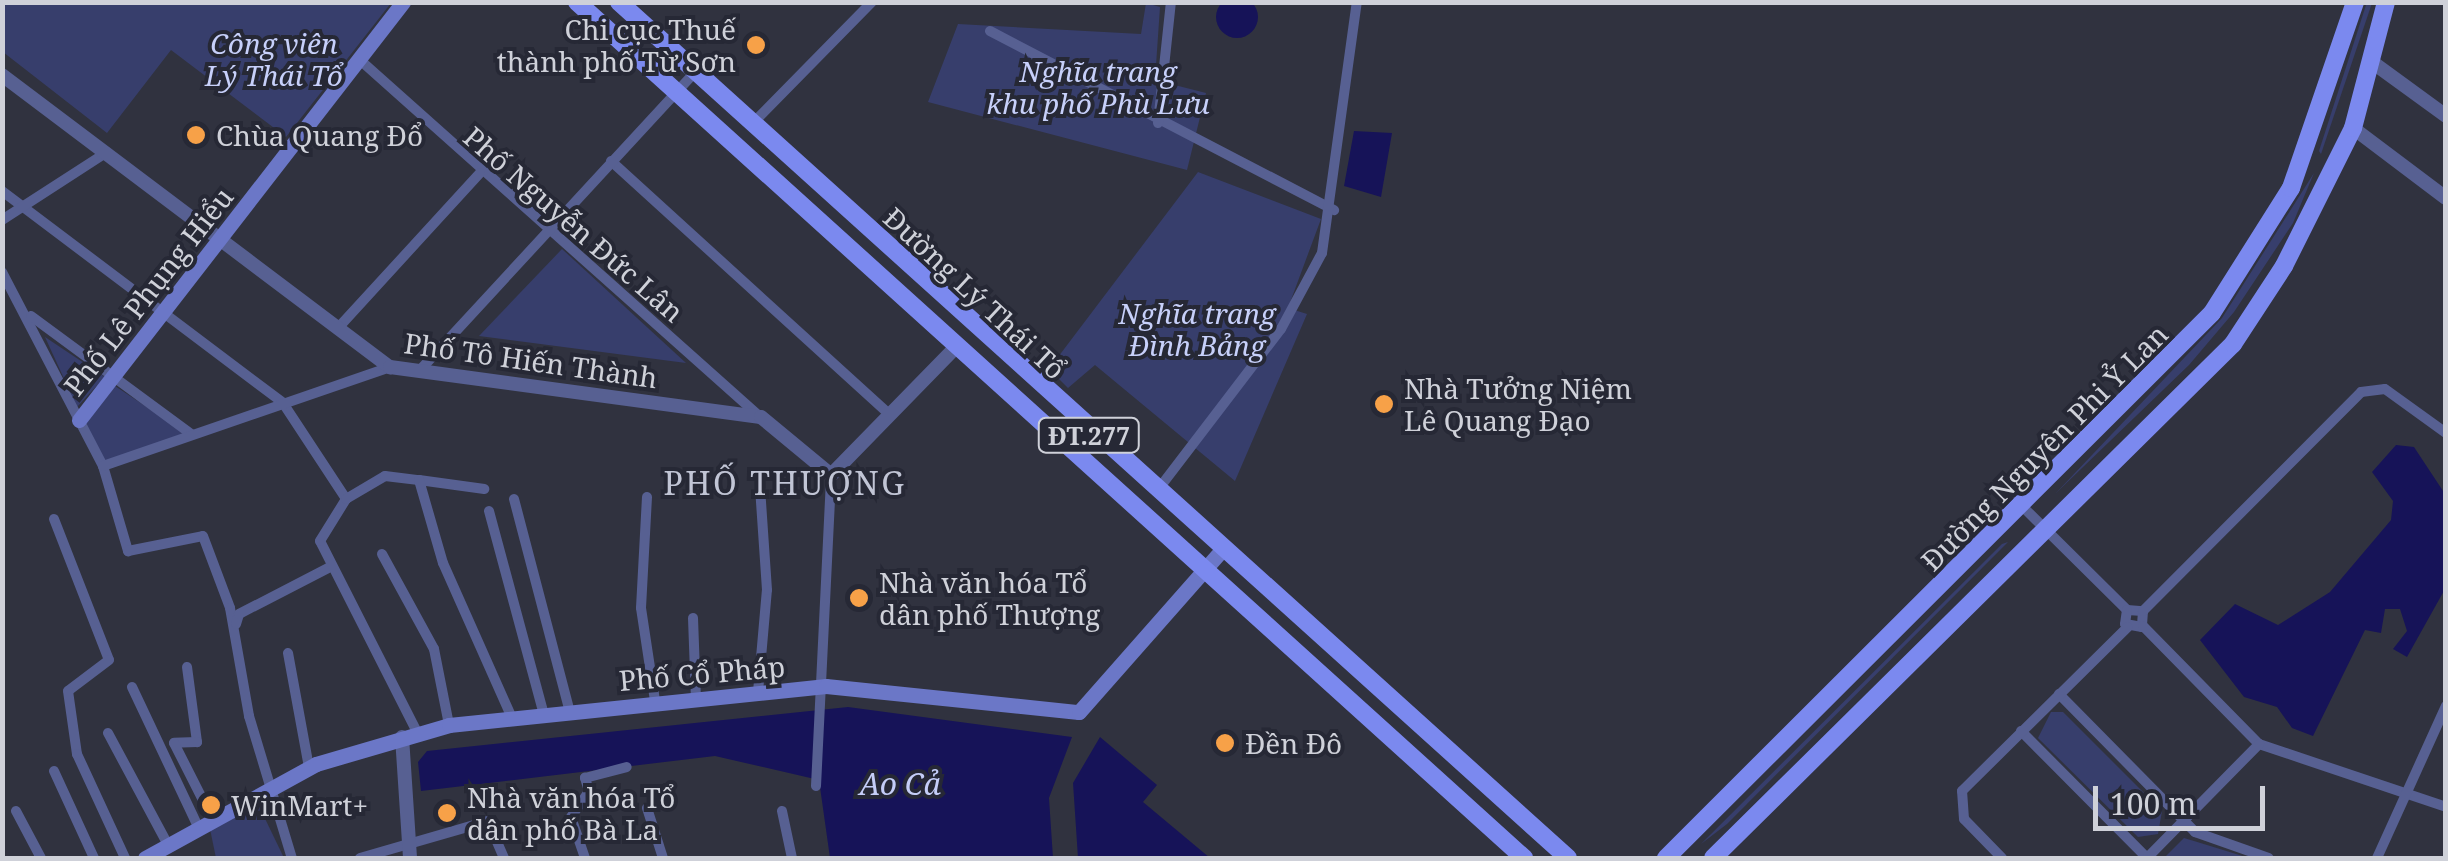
<!DOCTYPE html>
<html>
<head>
<meta charset="utf-8">
<style>
  body { margin:0 }
  #map { position:relative; width:2448px; height:861px; overflow:hidden; background:#30323f; font-family:"Noto Serif",serif }
  div>[style] { position:absolute }
  .green>* { inset:0; background:#373e6c }
  .water>* { inset:0; background:#161358 }
  .round { border-radius:50% }
  .minor>* { height:10px; margin:-5px; padding:0 5px; transform-origin:5px; border-radius:5px; background:#576092 }
  .tertiary>* { height:14px; margin:-7px; padding:0 7px; transform-origin:7px; border-radius:7px; background:#576092 }
  .secondary>* { height:15px; margin:-7.5px; padding:0 7.5px; transform-origin:7.5px; border-radius:7.5px; background:#6b77c7 }
  .primary>* { height:18px; margin:-9px; padding:0 9px; transform-origin:9px; border-radius:9px; background:#7b89ef }
  .dots>* { width:28px; height:28px; translate:-50% -50%; box-sizing:border-box; border:5px solid #262835; border-radius:50% }
  span { translate:-50% -50%; white-space:nowrap; text-align:center; line-height:1.15; -webkit-text-stroke:8px #262835; paint-order:stroke }
  .shield-label span { padding:2px 8px; background:#262835; border:2px solid; border-radius:8px; -webkit-text-stroke-width:0 }
  .shield-label { font-size:25px; color:#cfd1d9; font-weight:700 }
  .poi-label { font-size:28px; color:#cfd1d9 }
  .right { translate:-100% -50%; text-align:right }
  .left { translate:0 -50%; text-align:left }
  .park-label { font-size:28px; color:#c7d0fa; font-style:italic }
  .street-label { font-size:28px; color:#cfd1d9 }
  .water-label { font-size:30px; color:#c4cdf7; font-style:italic }
  .quarter-label { font-size:32px; color:#c1c5d5; letter-spacing:2.5px }
  .frame { position:absolute; inset:0; border:5px solid #cfd1d9; pointer-events:none }
  .scale { position:absolute; left:2093px; top:786px; width:172px; height:45px; box-sizing:border-box; border:5px solid #cfd1d9; border-top:0; padding-left:12px; font-size:30px; line-height:35px; white-space:nowrap; color:#cfd1d9; -webkit-text-stroke:8px #262835; paint-order:stroke }
</style>
</head>
<body>
<div id="map">
  <div class="green">
    <i style="clip-path:polygon(2367px 2px,2372px 3px,2321px 154px,2319px 151px)"></i>
    <i style="clip-path:polygon(2px 3px,391px 3px,286px 137px,171px 50px,107px 133px,3px 52px)"></i>
    <i style="clip-path:polygon(1146px 3px,1160px 7px,1155px 80px,1206px 93px,1187px 170px,928px 102px,958px 24px,1141px 34px)"></i>
    <i style="clip-path:polygon(1198px 172px,1321px 219px,1288px 308px,1307px 314px,1235px 481px,1095px 365px,1068px 388px,1049px 369px)"></i>
    <i style="clip-path:polygon(2314px 173px,2293px 223px,2234px 312px,2189px 365px,2055px 494px,2222px 318px)"></i>
    <i style="clip-path:polygon(562px 249px,686px 363px,479px 336px)"></i>
    <i style="clip-path:polygon(45px 337px,105px 377px,77px 407px)"></i>
    <i style="clip-path:polygon(115px 386px,186px 433px,104px 463px,84px 424px)"></i>
    <i style="clip-path:polygon(2008px 542px,1727px 824px,1701px 844px,2002px 544px)"></i>
    <i style="clip-path:polygon(2051px 712px,2063px 712px,2162px 811px,2158px 834px,2138px 837px,2038px 738px)"></i>
    <i style="clip-path:polygon(257px 802px,284px 858px,216px 858px,210px 829px)"></i>
    <i style="clip-path:polygon(2184px 838px,2194px 841px,2249px 858px,2164px 858px)"></i>
  </div>
  <div class="water">
    <i class="round" style="left:1216px;top:-4px;width:42px;height:42px"></i>
    <i style="clip-path:polygon(1354px 131px,1392px 133px,1381px 197px,1344px 186px)"></i>
    <i style="clip-path:polygon(2396px 445px,2414px 447px,2445px 494px,2445px 589px,2407px 657px,2393px 649px,2407px 631px,2400px 609px,2385px 609px,2381px 633px,2365px 630px,2313px 736px,2292px 728px,2277px 707px,2244px 697px,2200px 640px,2235px 604px,2278px 625px,2330px 592px,2391px 520px,2393px 501px,2372px 472px)"></i>
    <i style="clip-path:polygon(848px 707px,1072px 737px,1049px 798px,1053px 858px,830px 858px,819px 780px,715px 756px,421px 791px,418px 762px,427px 751px)"></i>
    <i style="clip-path:polygon(1100px 737px,1157px 785px,1143px 802px,1210px 858px,1078px 858px,1073px 783px)"></i>
  </div>
  <div class="minor">
    <i style="left:990px;top:31px;width:388px;rotate:27.5deg"></i>
    <i style="left:360px;top:60px;width:533px;rotate:41.73deg"></i>
    <i style="left:1158px;top:123px;width:122px;rotate:-83.9deg"></i>
    <i style="left:752px;top:124px;width:171px;rotate:-45.5deg"></i>
    <i style="left:611px;top:161px;width:377px;rotate:42.3deg"></i>
    <i style="left:2px;top:191px;width:352px;rotate:37deg"></i>
    <i style="left:283px;top:403px;width:115px;rotate:56.7deg"></i>
    <i style="left:2px;top:220px;width:125px;rotate:-32.9deg"></i>
    <i style="left:2px;top:272px;width:219px;rotate:62.5deg"></i>
    <i style="left:103px;top:466px;width:89px;rotate:73.6deg"></i>
    <i style="left:128px;top:551px;width:76px;rotate:-11.3deg"></i>
    <i style="left:203px;top:536px;width:77px;rotate:69.4deg"></i>
    <i style="left:230px;top:608px;width:110px;rotate:80deg"></i>
    <i style="left:249px;top:716px;width:148px;rotate:73.2deg"></i>
    <i style="left:31px;top:316px;width:199px;rotate:36.4deg"></i>
    <i style="left:338px;top:328px;width:210px;rotate:-47.5deg"></i>
    <i style="left:421px;top:369px;width:403px;rotate:-47.3deg"></i>
    <i style="left:103px;top:466px;width:304px;rotate:-19deg"></i>
    <i style="left:419px;top:480px;width:66px;rotate:7.9deg"></i>
    <i style="left:1157px;top:491px;width:204px;rotate:-52.6deg"></i>
    <i style="left:1281px;top:329px;width:86px;rotate:-61.7deg"></i>
    <i style="left:1322px;top:253px;width:253px;rotate:-82.1deg"></i>
    <i style="left:647px;top:497px;width:111px;rotate:93.1deg"></i>
    <i style="left:641px;top:608px;width:94px;rotate:81.4deg"></i>
    <i style="left:514px;top:499px;width:220px;rotate:75.3deg"></i>
    <i style="left:2022px;top:506px;width:148px;rotate:44.7deg"></i>
    <i style="left:2127px;top:610px;width:16px;rotate:4deg"></i>
    <i style="left:2143px;top:611px;width:16px;rotate:94deg"></i>
    <i style="left:2142px;top:627px;width:17px;rotate:-170deg"></i>
    <i style="left:2125px;top:624px;width:14px;rotate:-82deg"></i>
    <i style="left:489px;top:511px;width:211px;rotate:74.9deg"></i>
    <i style="left:54px;top:519px;width:151px;rotate:68.7deg"></i>
    <i style="left:109px;top:660px;width:51px;rotate:142.9deg"></i>
    <i style="left:68px;top:691px;width:64px;rotate:81.9deg"></i>
    <i style="left:77px;top:754px;width:115px;rotate:65.2deg"></i>
    <i style="left:382px;top:554px;width:108px;rotate:61.3deg"></i>
    <i style="left:434px;top:649px;width:77px;rotate:78.8deg"></i>
    <i style="left:2143px;top:611px;width:309px;rotate:-45.1deg"></i>
    <i style="left:2361px;top:392px;width:24px;rotate:-7deg"></i>
    <i style="left:2385px;top:389px;width:75px;rotate:35.8deg"></i>
    <i style="left:693px;top:618px;width:80px;rotate:87.9deg"></i>
    <i style="left:236px;top:624px;width:10px;rotate:-73deg"></i>
    <i style="left:239px;top:614px;width:102px;rotate:-27.3deg"></i>
    <i style="left:2143px;top:626px;width:165px;rotate:45.5deg"></i>
    <i style="left:2259px;top:744px;width:197px;rotate:18.6deg"></i>
    <i style="left:288px;top:653px;width:116px;rotate:79.6deg"></i>
    <i style="left:187px;top:667px;width:76px;rotate:82.4deg"></i>
    <i style="left:197px;top:742px;width:23px;rotate:178deg"></i>
    <i style="left:174px;top:743px;width:86px;rotate:63.1deg"></i>
    <i style="left:132px;top:687px;width:157px;rotate:64.7deg"></i>
    <i style="left:758px;top:692px;width:102px;rotate:-85deg"></i>
    <i style="left:767px;top:590px;width:104px;rotate:-93.9deg"></i>
    <i style="left:2059px;top:694px;width:194px;rotate:45.4deg"></i>
    <i style="left:2195px;top:832px;width:78px;rotate:19.4deg"></i>
    <i style="left:2021px;top:731px;width:179px;rotate:45.2deg"></i>
    <i style="left:2147px;top:858px;width:160px;rotate:-45.5deg"></i>
    <i style="left:417px;top:732px;width:214px;rotate:-116.9deg"></i>
    <i style="left:320px;top:541px;width:49px;rotate:-58.2deg"></i>
    <i style="left:346px;top:499px;width:45px;rotate:-30.5deg"></i>
    <i style="left:385px;top:476px;width:34px;rotate:7deg"></i>
    <i style="left:419px;top:480px;width:86px;rotate:73.9deg"></i>
    <i style="left:443px;top:563px;width:170px;rotate:66deg"></i>
    <i style="left:108px;top:733px;width:125px;rotate:61.8deg"></i>
    <i style="left:54px;top:771px;width:96px;rotate:65.3deg"></i>
    <i style="left:816px;top:786px;width:311px;rotate:-87.2deg"></i>
    <i style="left:647px;top:808px;width:52px;rotate:72.3deg"></i>
    <i style="left:16px;top:811px;width:53px;rotate:62deg"></i>
    <i style="left:782px;top:811px;width:48px;rotate:78deg"></i>
    <i style="left:360px;top:858px;width:133px;rotate:-16.1deg"></i>
    <i style="left:488px;top:821px;width:40px;rotate:66.6deg"></i>
    <i style="left:585px;top:858px;width:43px;rotate:-108.9deg"></i>
    <i style="left:571px;top:817px;width:32px;rotate:-55deg"></i>
    <i style="left:589px;top:791px;width:14px;rotate:-107deg"></i>
    <i style="left:585px;top:778px;width:43px;rotate:-14.7deg"></i>
    <i style="left:2002px;top:858px;width:54px;rotate:-134.3deg"></i>
    <i style="left:1964px;top:819px;width:28px;rotate:-94deg"></i>
    <i style="left:1962px;top:791px;width:233px;rotate:-44.7deg"></i>
    <i style="left:2377px;top:858px;width:167px;rotate:-65.6deg"></i>
  </div>
  <div class="tertiary">
    <i style="left:2372px;top:62px;width:92px;rotate:36.1deg"></i>
    <i style="left:2px;top:75px;width:486px;rotate:37deg"></i>
    <i style="left:390px;top:367px;width:374px;rotate:7.7deg"></i>
    <i style="left:761px;top:417px;width:91px;rotate:39.6deg"></i>
    <i style="left:831px;top:475px;width:177px;rotate:-45.7deg"></i>
    <i style="left:2353px;top:128px;width:116px;rotate:37deg"></i>
    <i style="left:402px;top:737px;width:121px;rotate:86.2deg"></i>
  </div>
  <div class="secondary">
    <i style="left:79px;top:420px;width:529px;rotate:-52.22deg"></i>
    <i style="left:145px;top:858px;width:195px;rotate:-28.8deg"></i>
    <i style="left:316px;top:764px;width:139px;rotate:-16.3deg"></i>
    <i style="left:449px;top:725px;width:379px;rotate:-5.9deg"></i>
    <i style="left:826px;top:686px;width:254px;rotate:5.9deg"></i>
    <i style="left:1079px;top:712px;width:215px;rotate:-48.6deg"></i>
  </div>
  <div class="primary">
    <i style="left:577px;top:2px;width:1277px;rotate:42.11deg"></i>
    <i style="left:619px;top:2px;width:1278px;rotate:42.05deg"></i>
    <i style="left:1666px;top:858px;width:771px;rotate:-44.95deg"></i>
    <i style="left:2212px;top:313px;width:148px;rotate:-57.7deg"></i>
    <i style="left:2291px;top:188px;width:197px;rotate:-71deg"></i>
    <i style="left:1713px;top:858px;width:731px;rotate:-44.67deg"></i>
    <i style="left:2233px;top:344px;width:93px;rotate:-56.8deg"></i>
    <i style="left:2284px;top:266px;width:154px;rotate:-63.4deg"></i>
    <i style="left:2353px;top:128px;width:130px;rotate:-75.3deg"></i>
  </div>
  <div class="dots">
    <i style="left:756px;top:45px;background:#f7a148"></i>
    <i style="left:196px;top:135px;background:#f7a148"></i>
    <i style="left:1384px;top:404px;background:#f7a148"></i>
    <i style="left:859px;top:598px;background:#f7a148"></i>
    <i style="left:1225px;top:743px;background:#f7a148"></i>
    <i style="left:211px;top:805px;background:#f7a148"></i>
    <i style="left:447px;top:813px;background:#f7a148"></i>
  </div>
  <div class="shield-label">
    <span style="left:1089px;top:435px">ĐT.277</span>
  </div>
  <div class="poi-label">
    <span class="right" style="left:736px;top:45px">Chi cục Thuế<br>thành phố Từ Sơn</span>
    <span class="left" style="left:216px;top:135px">Chùa Quang Đổ</span>
    <span class="left" style="left:1404px;top:404px">Nhà Tưởng Niệm<br>Lê Quang Đạo</span>
    <span class="left" style="left:879px;top:598px">Nhà văn hóa Tổ<br>dân phố Thượng</span>
    <span class="left" style="left:1245px;top:743px">Đền Đô</span>
    <span class="left" style="left:467px;top:813px">Nhà văn hóa Tổ<br>dân phố Bà La</span>
    <span class="left" style="left:231px;top:805px">WinMart+</span>
  </div>
  <div class="park-label">
    <span style="left:274px;top:59px">Công viên<br>Lý Thái Tổ</span>
    <span style="left:1098px;top:87px">Nghĩa trang<br>khu phố Phù Lưu</span>
    <span style="left:1197px;top:329px">Nghĩa trang<br>Đình Bảng</span>
  </div>
  <div class="street-label">
    <span style="left:574px;top:224px;rotate:41deg">Phố Nguyễn Đức Lân</span>
    <span style="left:148px;top:291px;rotate:-52deg">Phố Lê Phụng Hiểu</span>
    <span style="left:975px;top:293px;rotate:43deg">Đường Lý Thái Tổ</span>
    <span style="left:531px;top:360px;rotate:8deg">Phố Tô Hiến Thành</span>
    <span style="left:2044px;top:447px;rotate:-45deg">Đường Nguyên Phi Ỷ Lan</span>
    <span style="left:702px;top:673px;rotate:-5deg">Phố Cổ Pháp</span>
  </div>
  <div class="water-label">
    <span style="left:900px;top:784px">Ao Cả</span>
  </div>
  <div class="quarter-label">
    <span style="left:785px;top:483px">PHỐ THƯỢNG</span>
  </div>
  <div class="frame"></div>
  <div class="scale">100 m</div>
</div>
</body>
</html>
